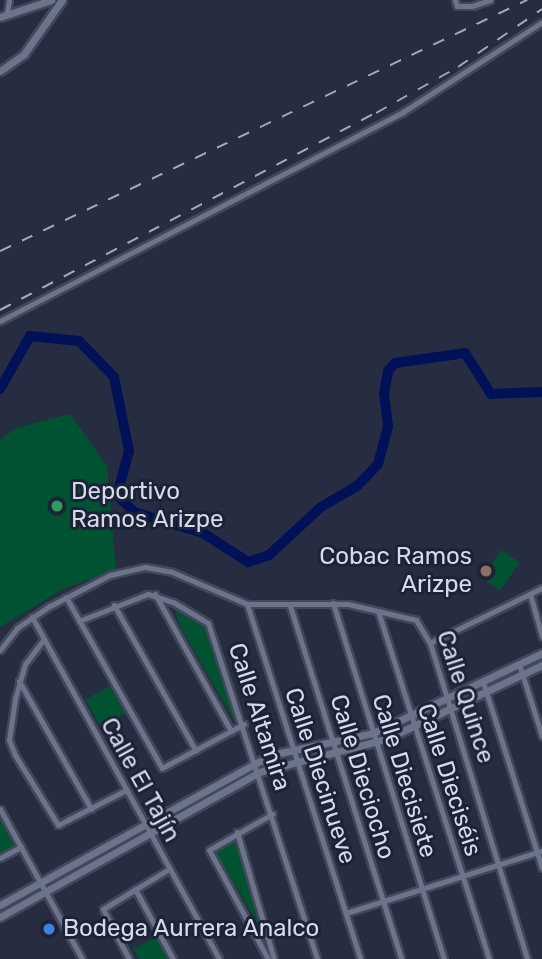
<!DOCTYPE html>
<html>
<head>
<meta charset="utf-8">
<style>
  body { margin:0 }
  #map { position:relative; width:542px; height:959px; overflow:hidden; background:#272d41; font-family:Rubik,sans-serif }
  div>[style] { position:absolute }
  .green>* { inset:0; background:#005330; transform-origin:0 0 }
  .river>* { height:10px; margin:-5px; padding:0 5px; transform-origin:5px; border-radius:5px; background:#001157 }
  .roads { filter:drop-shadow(2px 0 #434859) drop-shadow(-2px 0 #434859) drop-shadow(0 2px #434859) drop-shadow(0 -2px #434859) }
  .minor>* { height:5px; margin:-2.5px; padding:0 2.5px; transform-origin:2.5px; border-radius:2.5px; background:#6c748c }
  .tertiary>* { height:7px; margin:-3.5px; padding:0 3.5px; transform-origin:3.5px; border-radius:3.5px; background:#6c748c }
  .rail>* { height:2px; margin-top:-1px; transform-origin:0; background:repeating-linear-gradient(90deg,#a5aab9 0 12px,transparent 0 24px) }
  .dots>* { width:19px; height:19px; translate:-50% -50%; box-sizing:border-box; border:4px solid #1d2337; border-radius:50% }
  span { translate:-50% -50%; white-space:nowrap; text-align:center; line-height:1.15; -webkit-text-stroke:6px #1d2337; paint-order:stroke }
  .poi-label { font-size:24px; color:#d6dbe8 }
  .left { translate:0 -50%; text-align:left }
  .right { translate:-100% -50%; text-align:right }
  .street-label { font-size:24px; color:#d6dbe8 }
</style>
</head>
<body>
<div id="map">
  <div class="green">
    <i style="clip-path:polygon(70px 414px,107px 466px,116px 570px,63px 589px,0 627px,0 440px,16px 428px)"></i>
    <i style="left:501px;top:550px;width:22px;height:34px;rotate:34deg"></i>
    <i style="clip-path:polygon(173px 604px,209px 626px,242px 723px,236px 724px,181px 628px)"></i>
    <i style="left:110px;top:686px;width:31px;height:28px;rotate:61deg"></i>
    <i style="clip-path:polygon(0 815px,18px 847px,0 856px)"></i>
    <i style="clip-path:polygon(236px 840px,251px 884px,269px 943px,215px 851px)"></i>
    <i style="clip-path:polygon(157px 937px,169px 959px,139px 959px,133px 949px)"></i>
  </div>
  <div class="river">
    <i style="left:0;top:389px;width:61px;rotate:-60.5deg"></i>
    <i style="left:30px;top:336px;width:49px;rotate:5.8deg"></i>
    <i style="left:79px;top:341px;width:50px;rotate:45.8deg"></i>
    <i style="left:114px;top:377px;width:76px;rotate:78.5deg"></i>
    <i style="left:129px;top:451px;width:46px;rotate:105.3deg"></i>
    <i style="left:117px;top:495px;width:24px;rotate:45deg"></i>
    <i style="left:134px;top:512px;width:72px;rotate:16.9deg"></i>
    <i style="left:203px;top:533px;width:54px;rotate:32.8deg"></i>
    <i style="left:248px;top:562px;width:22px;rotate:-18deg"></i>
    <i style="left:269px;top:555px;width:71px;rotate:-42.7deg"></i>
    <i style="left:321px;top:507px;width:42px;rotate:-30.3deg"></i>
    <i style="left:357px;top:486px;width:30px;rotate:-46deg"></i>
    <i style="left:378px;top:464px;width:39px;rotate:-75deg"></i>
    <i style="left:388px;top:426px;width:32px;rotate:-97deg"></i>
    <i style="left:384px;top:394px;width:23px;rotate:-80deg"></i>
    <i style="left:388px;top:371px;width:11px;rotate:-49deg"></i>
    <i style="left:395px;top:363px;width:71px;rotate:-8.1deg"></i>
    <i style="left:465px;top:353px;width:49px;rotate:57.6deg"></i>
    <i style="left:491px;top:394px;width:51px;rotate:-2.2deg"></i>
  </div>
  <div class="roads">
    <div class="minor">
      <i style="left:455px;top:0;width:6px;rotate:72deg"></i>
      <i style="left:457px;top:6px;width:15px"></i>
      <i style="left:472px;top:6px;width:19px;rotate:-18deg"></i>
      <i style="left:7px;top:13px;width:13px;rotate:-81deg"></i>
      <i style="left:0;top:321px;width:454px;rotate:-27.4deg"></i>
      <i style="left:403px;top:112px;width:166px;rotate:-32.9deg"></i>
      <i style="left:155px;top:594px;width:157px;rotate:61deg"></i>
      <i style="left:530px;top:594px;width:44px;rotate:74.1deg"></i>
      <i style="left:66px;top:597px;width:196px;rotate:60.7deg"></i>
      <i style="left:162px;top:768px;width:93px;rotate:-28.2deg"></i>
      <i style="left:333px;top:603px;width:373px;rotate:72.7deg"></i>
      <i style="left:247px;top:604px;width:373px;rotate:72.3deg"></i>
      <i style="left:114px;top:605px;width:167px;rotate:60.7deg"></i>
      <i style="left:290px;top:606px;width:370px;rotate:72.5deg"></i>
      <i style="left:378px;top:611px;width:365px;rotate:72.3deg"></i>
      <i style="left:32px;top:617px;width:390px;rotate:61.3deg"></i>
      <i style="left:79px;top:621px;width:74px;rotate:-21.4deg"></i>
      <i style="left:148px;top:594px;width:26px;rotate:18deg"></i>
      <i style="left:173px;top:602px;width:41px;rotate:31deg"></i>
      <i style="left:208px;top:623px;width:353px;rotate:72deg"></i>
      <i style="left:44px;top:639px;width:31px;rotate:127deg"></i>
      <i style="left:25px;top:664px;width:36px;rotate:106deg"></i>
      <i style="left:15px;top:699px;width:41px;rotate:98.3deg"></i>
      <i style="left:9px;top:740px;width:16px;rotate:68deg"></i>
      <i style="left:15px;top:755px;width:82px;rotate:58.4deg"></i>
      <i style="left:58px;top:825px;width:76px;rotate:-27.2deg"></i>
      <i style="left:430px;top:643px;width:125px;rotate:-26.2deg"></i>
      <i style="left:0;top:650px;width:28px;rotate:-52deg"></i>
      <i style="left:17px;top:628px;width:40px;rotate:-34deg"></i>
      <i style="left:50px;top:606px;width:68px;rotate:-27.3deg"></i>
      <i style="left:110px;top:575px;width:36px;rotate:-13deg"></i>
      <i style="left:145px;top:567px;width:27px;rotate:10deg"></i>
      <i style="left:172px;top:572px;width:82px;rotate:23.1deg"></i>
      <i style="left:247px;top:604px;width:101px"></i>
      <i style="left:348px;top:604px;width:70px;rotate:13.2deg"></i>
      <i style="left:416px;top:620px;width:27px;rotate:59deg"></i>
      <i style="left:430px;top:643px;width:331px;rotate:72.9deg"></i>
      <i style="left:519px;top:664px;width:76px;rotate:72.3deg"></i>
      <i style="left:19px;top:681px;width:147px;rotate:60.6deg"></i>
      <i style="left:483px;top:682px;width:195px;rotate:72.4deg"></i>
      <i style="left:0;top:809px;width:171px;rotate:61.3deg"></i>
      <i style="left:237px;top:832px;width:132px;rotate:73.8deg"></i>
      <i style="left:0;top:858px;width:24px;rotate:-28deg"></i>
      <i style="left:135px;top:889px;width:80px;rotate:61.5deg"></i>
      <i style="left:346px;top:913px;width:206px;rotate:-17.6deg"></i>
      <i style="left:129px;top:959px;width:56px;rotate:-117.5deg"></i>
      <i style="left:103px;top:909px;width:77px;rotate:-31.2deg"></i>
      <i style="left:268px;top:959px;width:124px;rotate:-118.4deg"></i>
      <i style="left:209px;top:850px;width:73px;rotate:-29.7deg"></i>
    </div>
    <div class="tertiary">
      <i style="left:0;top:17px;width:54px;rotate:-18.4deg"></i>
      <i style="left:0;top:71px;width:29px;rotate:-35deg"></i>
      <i style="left:24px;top:54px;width:66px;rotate:-54.9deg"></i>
      <i style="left:0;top:905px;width:293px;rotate:-29deg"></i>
      <i style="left:256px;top:763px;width:26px;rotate:-23deg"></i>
      <i style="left:280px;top:753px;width:95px;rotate:-12.1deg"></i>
      <i style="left:373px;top:733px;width:187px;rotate:-25.3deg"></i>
      <i style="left:0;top:917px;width:297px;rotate:-29.2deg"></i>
      <i style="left:259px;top:772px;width:131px;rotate:-14.6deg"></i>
      <i style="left:386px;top:739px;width:173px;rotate:-25.4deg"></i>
    </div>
  </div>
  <div class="rail">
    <i style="left:0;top:251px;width:584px;rotate:-25.47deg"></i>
    <i style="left:0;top:310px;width:424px;rotate:-27.7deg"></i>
    <i style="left:376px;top:113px;width:94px;rotate:-29.3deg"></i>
    <i style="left:458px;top:67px;width:102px;rotate:-34.6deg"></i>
  </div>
  <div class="dots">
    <i style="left:57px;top:506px;background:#2e9e5b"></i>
    <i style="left:486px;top:571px;background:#8d6e63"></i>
    <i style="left:49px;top:929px;background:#3f7fe0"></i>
  </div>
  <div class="poi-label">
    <span class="left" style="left:71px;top:506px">Deportivo<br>Ramos Arizpe</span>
    <span class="right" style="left:472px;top:571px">Cobac Ramos<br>Arizpe</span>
    <span class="left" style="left:63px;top:929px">Bodega Aurrera Analco</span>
  </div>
  <div class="street-label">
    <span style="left:465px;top:697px;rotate:72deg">Calle Quince</span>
    <span style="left:259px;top:717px;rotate:72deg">Calle Altamira</span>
    <span style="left:320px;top:776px;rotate:72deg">Calle Diecinueve</span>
    <span style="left:404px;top:776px;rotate:73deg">Calle Diecisiete</span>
    <span style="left:362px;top:777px;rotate:73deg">Calle Dieciocho</span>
    <span style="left:140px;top:780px;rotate:61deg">Calle El Tajín</span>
    <span style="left:449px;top:780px;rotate:72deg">Calle Dieciséis</span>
  </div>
</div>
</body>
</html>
